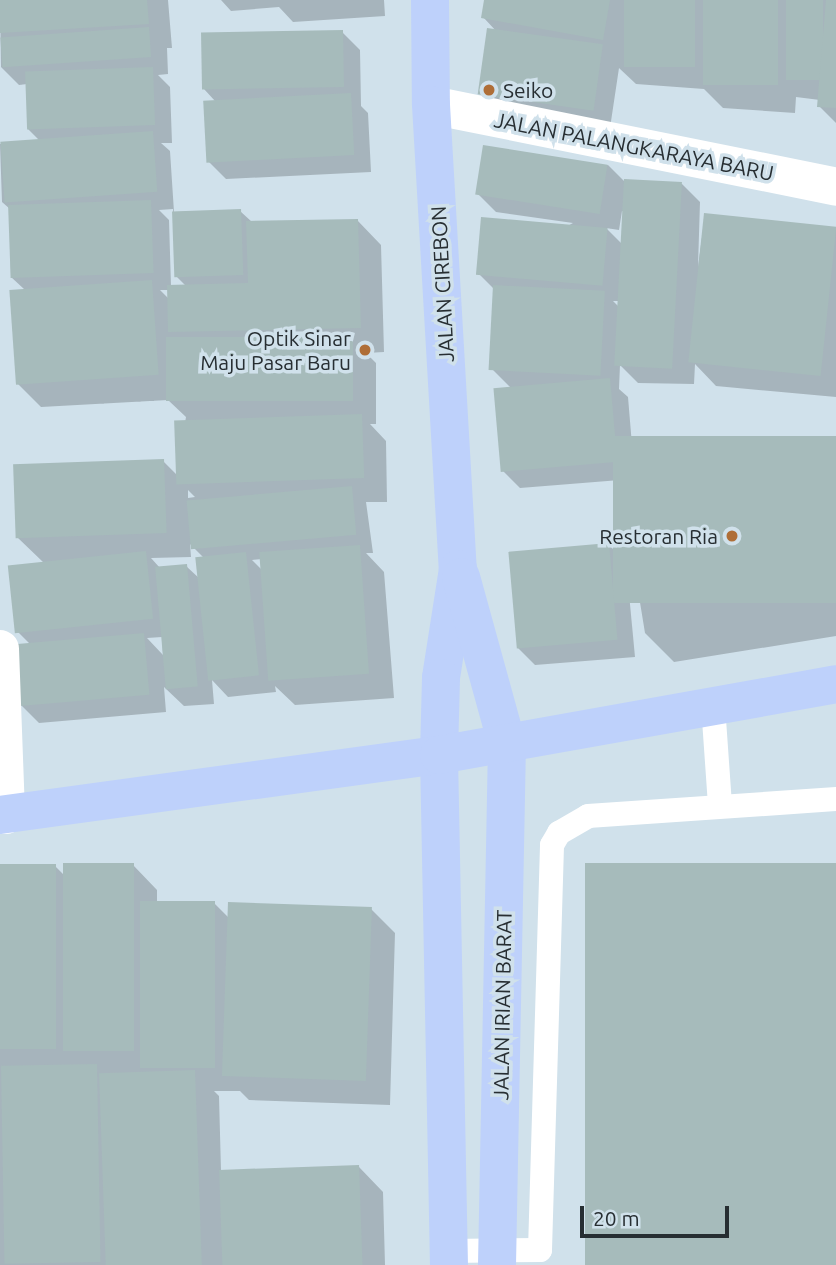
<!DOCTYPE html>
<html>
<head>
<meta charset="utf-8">
<style>
  body { margin:0 }
  #map { position:relative; width:836px; height:1265px; overflow:hidden; background:#d0e1eb; font-family:Ubuntu,sans-serif }
  div>[style] { position:absolute }
  .shadow>* { inset:0; background:#0003 }
  .building>* { inset:0; background:#a6bbbb; transform-origin:0 0 }
  .service>* { height:24px; margin:-12px; padding:0 12px; transform-origin:12px; border-radius:12px; background:#fff }
  .minor>* { height:38px; margin:-19px; padding:0 19px; transform-origin:19px; border-radius:19px; background:#fff }
  .primary>* { height:38px; margin:-19px; padding:0 19px; transform-origin:19px; border-radius:19px; background:#bed1fb }
  .dots>* { width:19px; height:19px; translate:-50% -50%; box-sizing:border-box; border:4px solid #d0e1eb; border-radius:50% }
  span { translate:-50% -50%; white-space:nowrap; text-align:center; line-height:1.15; -webkit-text-stroke:7px #d0e1eb; paint-order:stroke }
  .poi-label { font-size:21px; color:#272e32 }
  .left { translate:0 -50%; text-align:left }
  .right { translate:-100% -50%; text-align:right }
  .street-label { font-size:21px; color:#272e32 }
  .scale { position:absolute; left:580px; top:1206px; width:149px; height:32px; box-sizing:border-box; border:4px solid #272e32; border-top:0; padding-left:9px; font-size:21px; line-height:24px; white-space:nowrap; color:#272e32; -webkit-text-stroke:5px #d0e1eb; paint-order:stroke }
</style>
</head>
<body>
<div id="map">
  <div class="shadow">
    <i style="clip-path:polygon(evenodd,0 0,168px 0,172px 48px,167px 48px,168px 74px,158px 75px,170px 87px,172px 143px,161px 143px,170px 151px,174px 212px,240px 211px,252px 222px,357px 220px,381px 245px,384px 352px,366px 353px,376px 363px,376px 424px,370px 424px,386px 441px,387px 502px,366px 502px,373px 553px,366px 553px,384px 572px,394px 698px,295px 705px,275px 686px,276px 692px,228px 697px,212px 680px,214px 704px,184px 706px,164px 687px,166px 712px,39px 723px,21px 705px,30px 644px,17px 631px,43px 562px,18px 538px,163px 461px,176px 474px,186px 417px,168px 400px,41px 407px,17px 383px,24px 289px,11px 277px,10px 209px,2px 202px,0 144px,40px 141px,28px 129px,27px 84px,19px 85px,1px 67px,0 0,173px 209px,176px 276px,186px 286px,171px 286px,169px 220px,159px 210px,173px 209px,0 0,160px 290px,168px 290px,169px 299px,160px 290px,0 0,188px 490px,195px 497px,188px 498px,188px 490px,0 0,190px 544px,203px 557px,200px 579px,186px 566px,160px 568px,151px 558px,191px 557px,190px 544px,0 0,262px 559px,262px 570px,252px 560px,262px 559px,0 0,162px 637px,163px 655px,147px 638px,162px 637px)"></i>
    <i style="clip-path:polygon(221px 0,384px 0,385px 16px,293px 22px,279px 7px,231px 11px)"></i>
    <i style="clip-path:polygon(486px 0,836px 0,836px 123px,819px 106px,820px 100px,796px 97px,795px 113px,723px 108px,704px 89px,636px 84px,619px 68px,610px 128px,497px 111px,480px 93px,497px 32px,483px 17px)"></i>
    <i style="clip-path:polygon(342px 32px,360px 50px,361px 106px,368px 113px,371px 172px,226px 179px,208px 161px,215px 101px,204px 89px)"></i>
    <i style="clip-path:polygon(evenodd,608px 165px,624px 181px,682px 184px,700px 202px,698px 267px,705px 215px,836px 228px,836px 397px,716px 386px,695px 364px,694px 384px,638px 383px,620px 365px,619px 389px,628px 397px,634px 469px,836px 437px,836px 636px,674px 662px,645px 633px,620px 480px,520px 488px,502px 470px,510px 387px,492px 369px,495px 290px,479px 274px,573px 223px,496px 212px,478px 194px,608px 165px,622px 211px,624px 212px,623px 245px,606px 228px,619px 230px,622px 211px,608px 165px,613px 301px,622px 301px,621px 309px,613px 301px)"></i>
    <i style="clip-path:polygon(608px 544px,626px 562px,635px 657px,535px 665px,517px 647px)"></i>
    <i style="clip-path:polygon(133px 865px,157px 890px,157px 903px,214px 903px,229px 918px,371px 909px,395px 933px,390px 1105px,249px 1100px,240px 1091px,214px 1091px,219px 1096px,221px 1171px,359px 1167px,383px 1192px,385px 1265px,0 1265px,0 866px,55px 866px,65px 876px)"></i>
  </div>
  <div class="building">
    <i style="clip-path:polygon(0 0,147px 0,149px 24px,0 33px)"></i>
    <i style="clip-path:polygon(484px 0,610px 0,603px 40px,481px 18px)"></i>
    <i style="left:624px;top:0;width:71px;height:67px"></i>
    <i style="left:703px;top:0;width:75px;height:85px"></i>
    <i style="left:786px;top:0;width:37px;height:80px"></i>
    <i style="clip-path:polygon(826px 0,836px 0,836px 108px,817px 107px)"></i>
    <i style="left:149px;top:27px;width:30px;height:149px;rotate:86deg"></i>
    <i style="left:487px;top:28px;width:117px;height:67px;rotate:8deg"></i>
    <i style="left:343px;top:30px;width:57px;height:142px;rotate:89deg"></i>
    <i style="left:153px;top:67px;width:58px;height:128px;rotate:88deg"></i>
    <i style="left:351px;top:93px;width:62px;height:148px;rotate:87deg"></i>
    <i style="left:153px;top:131px;width:61px;height:153px;rotate:86deg"></i>
    <i style="left:483px;top:145px;width:126px;height:50px;rotate:9deg"></i>
    <i style="left:624px;top:179px;width:58px;height:187px;rotate:3deg"></i>
    <i style="left:151px;top:200px;width:73px;height:143px;rotate:88deg"></i>
    <i style="left:241px;top:209px;width:66px;height:69px;rotate:88deg"></i>
    <i style="left:704px;top:213px;width:133px;height:150px;rotate:6deg"></i>
    <i style="left:481px;top:217px;width:127px;height:58px;rotate:5deg"></i>
    <i style="clip-path:polygon(358px 219px,361px 328px,168px 332px,167px 285px,248px 283px,246px 221px)"></i>
    <i style="left:152px;top:280px;width:95px;height:143px;rotate:86deg"></i>
    <i style="left:493px;top:285px;width:112px;height:85px;rotate:3deg"></i>
    <i style="left:353px;top:337px;width:64px;height:187px;rotate:90deg"></i>
    <i style="left:610px;top:378px;width:84px;height:117px;rotate:85deg"></i>
    <i style="left:362px;top:414px;width:64px;height:188px;rotate:88deg"></i>
    <i style="left:836px;top:436px;width:167px;height:223px;rotate:90deg"></i>
    <i style="left:164px;top:459px;width:74px;height:151px;rotate:88deg"></i>
    <i style="left:352px;top:486px;width:49px;height:166px;rotate:85deg"></i>
    <i style="left:609px;top:543px;width:97px;height:101px;rotate:85deg"></i>
    <i style="left:360px;top:545px;width:129px;height:101px;rotate:86deg"></i>
    <i style="left:146px;top:551px;width:68px;height:139px;rotate:84deg"></i>
    <i style="left:246px;top:552px;width:124px;height:51px;rotate:84deg"></i>
    <i style="left:187px;top:564px;width:123px;height:32px;rotate:85deg"></i>
    <i style="left:144px;top:633px;width:62px;height:130px;rotate:85deg"></i>
    <i style="left:63px;top:863px;width:71px;height:188px"></i>
    <i style="left:585px;top:863px;width:251px;height:402px"></i>
    <i style="left:0;top:864px;width:56px;height:185px"></i>
    <i style="left:140px;top:901px;width:75px;height:167px"></i>
    <i style="left:228px;top:902px;width:144px;height:174px;rotate:2deg"></i>
    <i style="left:97px;top:1064px;width:198px;height:96px;rotate:89deg"></i>
    <i style="left:195px;top:1070px;width:195px;height:96px;rotate:88deg"></i>
    <i style="left:359px;top:1165px;width:100px;height:140px;rotate:88deg"></i>
  </div>
  <div class="service">
    <i style="left:713px;top:705px;width:101px;rotate:86deg"></i>
    <i style="left:448px;top:1251px;width:92px;rotate:-0.6deg"></i>
    <i style="left:540px;top:1250px;width:405px;rotate:-88.3deg"></i>
    <i style="left:552px;top:845px;width:14px;rotate:-60deg"></i>
    <i style="left:559px;top:833px;width:34px;rotate:-30deg"></i>
    <i style="left:588px;top:816px;width:249px;rotate:-3.9deg"></i>
  </div>
  <div class="minor">
    <i style="left:431px;top:105px;width:413px;rotate:11.4deg"></i>
    <i style="left:0;top:649px;width:166px;rotate:87.9deg"></i>
  </div>
  <div class="primary">
    <i style="left:430px;top:0;width:105px;rotate:89.5deg"></i>
    <i style="left:431px;top:105px;width:465px;rotate:86.7deg"></i>
    <i style="left:458px;top:569px;width:110px;rotate:98.9deg"></i>
    <i style="left:441px;top:678px;width:77px;rotate:91.5deg"></i>
    <i style="left:439px;top:755px;width:510px;rotate:88.88deg"></i>
    <i style="left:461px;top:577px;width:173px;rotate:74.6deg"></i>
    <i style="left:507px;top:744px;width:521px;rotate:91.1deg"></i>
    <i style="left:0;top:815px;width:443px;rotate:-7.8deg"></i>
    <i style="left:439px;top:755px;width:403px;rotate:-10.1deg"></i>
  </div>
  <div class="dots">
    <i style="left:489px;top:90px;background:#af6e37"></i>
    <i style="left:365px;top:350px;background:#af6e37"></i>
    <i style="left:732px;top:536px;background:#af6e37"></i>
  </div>
  <div class="poi-label">
    <span class="left" style="left:503px;top:90px">Seiko</span>
    <span class="right" style="left:351px;top:350px">Optik Sinar<br>Maju Pasar Baru</span>
    <span class="right" style="left:718px;top:536px">Restoran Ria</span>
  </div>
  <div class="street-label">
    <span style="left:634px;top:146px;rotate:11deg">JALAN PALANGKARAYA BARU</span>
    <span style="left:442px;top:284px;rotate:-93deg">JALAN CIREBON</span>
    <span style="left:502px;top:1005px;rotate:-89deg">JALAN IRIAN BARAT</span>
  </div>
  <div class="scale">20 m</div>
</div>
</body>
</html>
